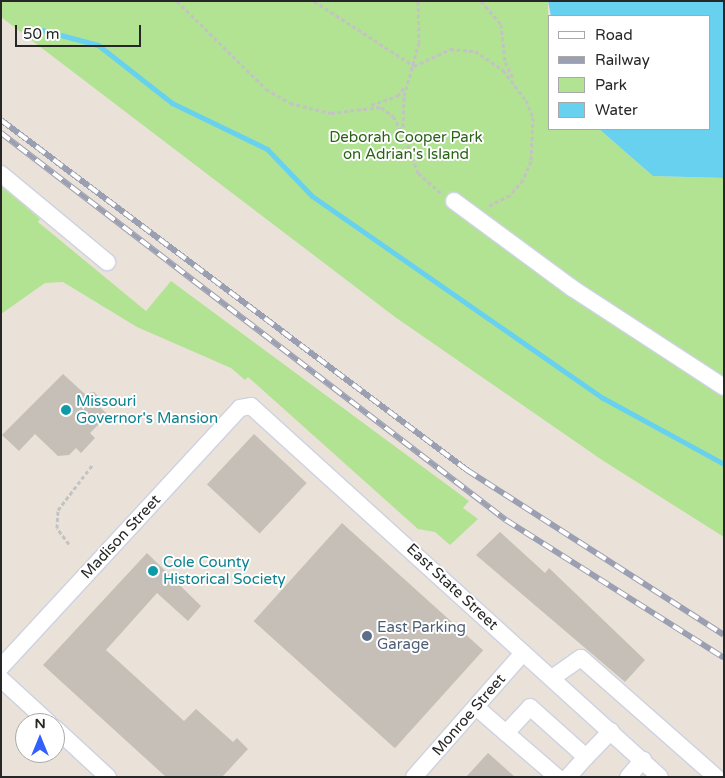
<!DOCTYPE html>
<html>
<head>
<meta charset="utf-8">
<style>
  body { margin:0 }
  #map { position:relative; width:725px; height:778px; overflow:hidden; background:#eae2d8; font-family:"Varela Round",sans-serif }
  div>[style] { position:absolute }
  .green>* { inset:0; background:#b1e393 }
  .water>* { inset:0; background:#68d1ef }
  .stream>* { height:5px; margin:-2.5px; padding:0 2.5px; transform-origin:2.5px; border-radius:2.5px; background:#68d1ef }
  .building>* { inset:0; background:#c5bfb8; transform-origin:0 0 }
  .path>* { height:3px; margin-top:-1.5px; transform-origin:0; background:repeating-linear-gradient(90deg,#c3c3c3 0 4px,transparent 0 6.5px) }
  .roads { filter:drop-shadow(1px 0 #cdd2e1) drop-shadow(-1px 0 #cdd2e1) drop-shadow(0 1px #cdd2e1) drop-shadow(0 -1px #cdd2e1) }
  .minor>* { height:16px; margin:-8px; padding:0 8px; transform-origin:8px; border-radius:8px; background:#fff }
  .rail>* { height:5.5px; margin-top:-2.75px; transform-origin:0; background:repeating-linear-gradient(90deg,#fff 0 11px,#9b9fb2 0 22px); box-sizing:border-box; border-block:1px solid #9b9fb2 }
  .dots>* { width:14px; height:14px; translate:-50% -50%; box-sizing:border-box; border:2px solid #fff; border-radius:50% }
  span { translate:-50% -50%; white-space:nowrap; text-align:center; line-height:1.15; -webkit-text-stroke:4px #fff; paint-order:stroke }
  .park-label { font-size:15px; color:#2a6318 }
  .culture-label { font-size:15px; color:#0d838f }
  .left { translate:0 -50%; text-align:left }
  .street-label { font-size:15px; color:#272727 }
  .service-label { font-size:15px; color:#4e5e75 }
  .frame { position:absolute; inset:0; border:2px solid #272727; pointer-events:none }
  .legend { position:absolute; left:548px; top:15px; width:162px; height:115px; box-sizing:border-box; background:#fff; border:1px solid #a9a9a9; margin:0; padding:6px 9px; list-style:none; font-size:15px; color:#272727 }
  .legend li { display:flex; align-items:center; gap:10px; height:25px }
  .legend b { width:25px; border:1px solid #a9a9a9 }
  .north { position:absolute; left:15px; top:713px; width:50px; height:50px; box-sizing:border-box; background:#fff; border:1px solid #a9a9a9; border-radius:50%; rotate:0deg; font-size:14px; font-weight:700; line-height:20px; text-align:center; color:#272727 }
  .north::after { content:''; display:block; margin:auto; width:18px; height:22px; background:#3360fc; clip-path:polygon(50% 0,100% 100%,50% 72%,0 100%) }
  .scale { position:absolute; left:15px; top:25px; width:126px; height:22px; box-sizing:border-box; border:2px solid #272727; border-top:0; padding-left:6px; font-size:15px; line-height:18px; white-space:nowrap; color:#272727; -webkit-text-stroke:4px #fff; paint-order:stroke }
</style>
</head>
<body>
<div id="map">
  <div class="green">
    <i style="clip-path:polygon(1px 1px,548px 1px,549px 129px,599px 129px,653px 176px,724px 178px,724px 537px,602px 460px,395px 317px,1px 17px)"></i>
    <i style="clip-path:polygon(1px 186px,40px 219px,38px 222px,146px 311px,171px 281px,469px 501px,463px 508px,478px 519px,450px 545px,435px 532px,418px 529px,248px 377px,245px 380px,231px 368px,137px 327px,63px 282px,45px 283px,1px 314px)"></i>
  </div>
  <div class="water">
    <i style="clip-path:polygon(548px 1px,724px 1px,724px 178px,653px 176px,599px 129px,709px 129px,709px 16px,551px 16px)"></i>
  </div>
  <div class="stream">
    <i style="left:42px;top:30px;width:58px;rotate:15deg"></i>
    <i style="left:98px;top:45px;width:94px;rotate:38.1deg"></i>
    <i style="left:172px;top:103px;width:106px;rotate:25.8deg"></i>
    <i style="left:267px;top:149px;width:65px;rotate:46.2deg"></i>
    <i style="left:312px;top:196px;width:354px;rotate:34.8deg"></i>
    <i style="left:603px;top:398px;width:138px;rotate:28.6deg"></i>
  </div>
  <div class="building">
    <i style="clip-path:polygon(63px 374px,85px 394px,94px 392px,100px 398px,98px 405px,108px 415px,90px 433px,95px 438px,81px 453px,76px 448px,69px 455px,58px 456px,35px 434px,19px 451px,2px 435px)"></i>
    <i style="left:254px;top:434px;width:72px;height:69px;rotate:43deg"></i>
    <i style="left:342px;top:523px;width:190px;height:132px;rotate:42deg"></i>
    <i style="clip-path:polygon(500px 532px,545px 573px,549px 568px,645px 660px,625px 682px,476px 555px)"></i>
    <i style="clip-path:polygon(147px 553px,201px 606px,188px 621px,157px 593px,106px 650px,184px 721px,196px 709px,233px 742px,237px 738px,248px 749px,222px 777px,166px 777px,43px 665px)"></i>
    <i style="clip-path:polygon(488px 753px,515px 777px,466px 777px)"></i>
  </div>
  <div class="path">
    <i style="left:177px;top:1px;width:125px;rotate:44.7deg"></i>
    <i style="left:266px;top:89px;width:28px;rotate:30deg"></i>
    <i style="left:290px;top:103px;width:42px;rotate:13.7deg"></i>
    <i style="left:331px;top:113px;width:50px;rotate:-6.8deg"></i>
    <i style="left:381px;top:107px;width:15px;rotate:37deg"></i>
    <i style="left:393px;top:116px;width:18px;rotate:61deg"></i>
    <i style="left:314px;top:1px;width:119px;rotate:33deg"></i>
    <i style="left:418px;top:1px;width:41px;rotate:88.6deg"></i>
    <i style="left:419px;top:42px;width:57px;rotate:105.3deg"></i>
    <i style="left:404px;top:97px;width:36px;rotate:92deg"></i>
    <i style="left:403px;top:133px;width:43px;rotate:69.4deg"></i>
    <i style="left:418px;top:173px;width:32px;rotate:41deg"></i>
    <i style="left:481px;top:1px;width:30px;rotate:49deg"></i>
    <i style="left:501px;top:24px;width:38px;rotate:84deg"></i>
    <i style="left:505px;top:62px;width:20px;rotate:63deg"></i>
    <i style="left:414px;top:66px;width:40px;rotate:-25deg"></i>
    <i style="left:450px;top:49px;width:25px;rotate:5deg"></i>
    <i style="left:475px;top:51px;width:34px;rotate:34deg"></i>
    <i style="left:503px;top:70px;width:38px;rotate:53deg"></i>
    <i style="left:526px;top:100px;width:18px;rotate:68deg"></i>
    <i style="left:533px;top:117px;width:44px;rotate:92.6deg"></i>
    <i style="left:531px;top:161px;width:21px;rotate:113deg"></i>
    <i style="left:523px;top:180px;width:20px;rotate:131deg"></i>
    <i style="left:510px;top:195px;width:25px;rotate:153deg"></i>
    <i style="left:371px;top:105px;width:28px;rotate:-19deg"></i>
    <i style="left:397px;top:96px;width:11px;rotate:-49deg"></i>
    <i style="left:69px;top:544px;width:20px;rotate:-127deg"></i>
    <i style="left:57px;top:528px;width:18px;rotate:-87deg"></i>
    <i style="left:58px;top:510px;width:58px;rotate:-52.7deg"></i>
  </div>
  <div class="roads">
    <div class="minor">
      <i style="left:1px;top:174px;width:138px;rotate:39.7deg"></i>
      <i style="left:454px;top:201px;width:147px;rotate:36.4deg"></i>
      <i style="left:572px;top:288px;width:181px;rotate:33.1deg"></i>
      <i style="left:1px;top:667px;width:352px;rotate:-47.3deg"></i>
      <i style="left:240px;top:408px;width:11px;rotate:-10deg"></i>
      <i style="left:251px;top:406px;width:552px;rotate:42.21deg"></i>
      <i style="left:552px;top:678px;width:35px;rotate:-35deg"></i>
      <i style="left:581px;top:658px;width:180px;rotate:41.4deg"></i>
      <i style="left:1px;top:679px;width:65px;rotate:42.5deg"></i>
      <i style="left:476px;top:707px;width:40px;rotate:41deg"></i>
      <i style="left:55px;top:728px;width:72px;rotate:42.8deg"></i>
      <i style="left:586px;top:757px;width:36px;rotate:-46deg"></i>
      <i style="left:414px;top:777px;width:165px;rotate:-48.7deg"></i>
      <i style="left:557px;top:777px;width:67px;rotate:-139.2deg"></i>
      <i style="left:506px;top:733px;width:35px;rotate:-47deg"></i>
      <i style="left:530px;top:707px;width:75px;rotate:41.8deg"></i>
      <i style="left:586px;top:757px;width:27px;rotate:132deg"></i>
      <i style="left:628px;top:777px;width:23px;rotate:-49deg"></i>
    </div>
  </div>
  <div class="rail">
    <i style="left:1px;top:120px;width:583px;rotate:36.91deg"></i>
    <i style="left:467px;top:470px;width:305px;rotate:32.7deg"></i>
    <i style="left:1px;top:133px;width:636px;rotate:37.46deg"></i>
    <i style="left:506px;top:520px;width:258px;rotate:32.3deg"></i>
  </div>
  <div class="dots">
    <i style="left:66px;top:410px;background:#0f9aa8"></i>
    <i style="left:153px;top:571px;background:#0f9aa8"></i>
    <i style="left:367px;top:636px;background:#5c6f8a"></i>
  </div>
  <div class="park-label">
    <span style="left:406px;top:146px">Deborah Cooper Park<br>on Adrian's Island</span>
  </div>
  <div class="culture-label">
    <span class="left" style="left:76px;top:410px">Missouri<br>Governor's Mansion</span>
    <span class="left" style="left:163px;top:571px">Cole County<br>Historical Society</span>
  </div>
  <div class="street-label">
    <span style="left:121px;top:537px;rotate:-47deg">Madison Street</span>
    <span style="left:452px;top:587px;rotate:43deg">East State Street</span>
    <span style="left:469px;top:715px;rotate:-49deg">Monroe Street</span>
  </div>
  <div class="service-label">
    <span class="left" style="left:377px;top:636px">East Parking<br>Garage</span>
  </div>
  <div class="frame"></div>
  <ul class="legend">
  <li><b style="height:6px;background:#fff"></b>Road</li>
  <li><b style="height:6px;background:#9b9fb2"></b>Railway</li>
  <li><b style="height:14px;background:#b1e393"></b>Park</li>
  <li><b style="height:14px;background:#68d1ef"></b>Water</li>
  </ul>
  <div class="north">N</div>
  <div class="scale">50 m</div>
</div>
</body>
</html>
